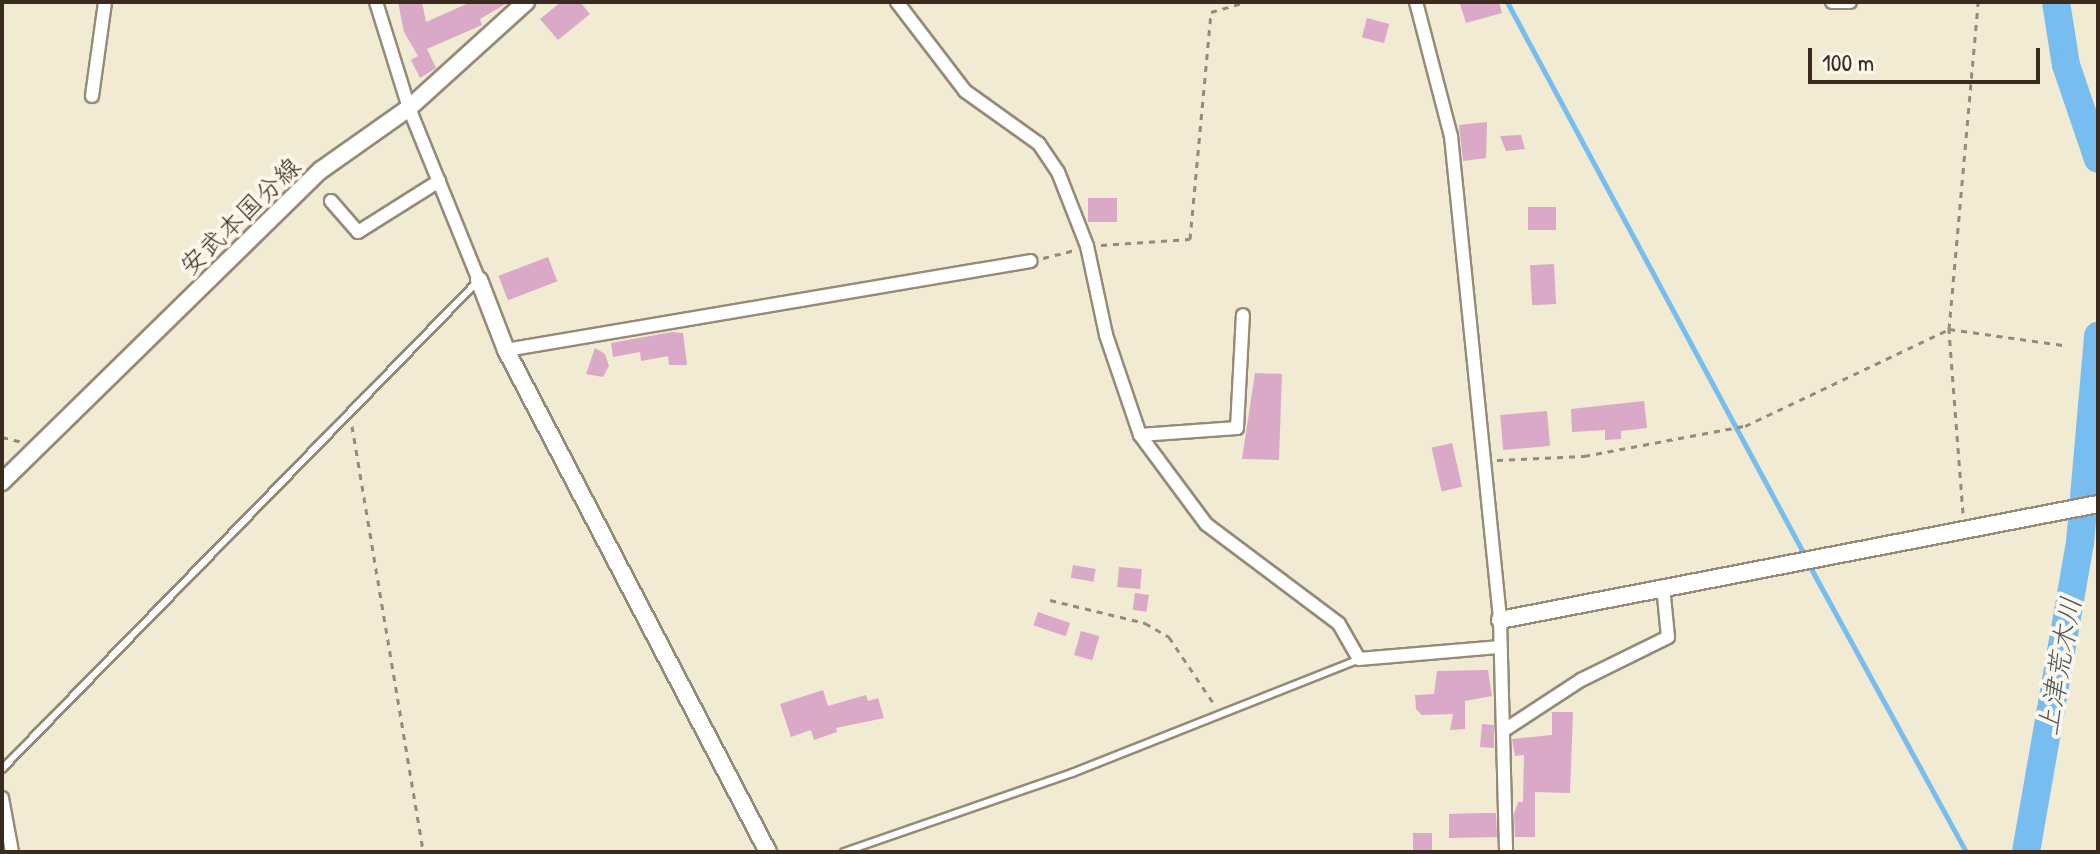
<!DOCTYPE html>
<html>
<head>
<meta charset="utf-8">
<style>
  body { margin:0 }
  #map { position:relative; width:2100px; height:854px; overflow:hidden; background:#f0ebd2; font-family:"Patrick Hand","Klee One",sans-serif }
  div>[style] { position:absolute }
  .stream>* { height:5px; margin:-2.5px; padding:0 2.5px; transform-origin:2.5px; border-radius:2.5px; background:#78bdef }
  .river>* { height:28px; margin:-14px; padding:0 14px; transform-origin:14px; border-radius:14px; background:#78bdef }
  .building>* { inset:0; background:#daa9c8; transform-origin:0 0 }
  .path>* { height:3px; margin-top:-1.5px; transform-origin:0; background:repeating-linear-gradient(90deg,#968a78 0 6px,transparent 0 12px) }
  .roads { filter:drop-shadow(2px 0 #968a78) drop-shadow(-2px 0 #968a78) drop-shadow(0 2px #968a78) drop-shadow(0 -2px #968a78) }
  .lane>* { height:6px; margin:-3px; padding:0 3px; transform-origin:3px; border-radius:3px; background:#fff }
  .street>* { height:12px; margin:-6px; padding:0 6px; transform-origin:6px; border-radius:6px; background:#fff }
  .secondary>* { height:16px; margin:-8px; padding:0 8px; transform-origin:8px; border-radius:8px; background:#fff }
  span { translate:-50% -50%; white-space:nowrap; text-align:center; line-height:1.15; -webkit-text-stroke:8px #fbf7ec; paint-order:stroke }
  .street-label { font-size:26px; color:#3b2a1e }
  .water-label { font-size:28px; color:#4d565d; font-style:italic }
  .frame { position:absolute; inset:0; border:4px solid #3b2a1e; pointer-events:none }
  .scale { position:absolute; left:1808px; top:48px; width:232px; height:36px; box-sizing:border-box; border:4px solid #3b2a1e; border-top:0; padding-left:10px; font-size:24px; line-height:28px; white-space:nowrap; color:#3b2a1e; -webkit-text-stroke:6px #fbf7ec; paint-order:stroke }
</style>
</head>
<body>
<div id="map">
  <div class="stream">
    <i style="left:1507px;top:2px;width:629px;rotate:61.72deg"></i>
    <i style="left:1809px;top:565px;width:327px;rotate:61.3deg"></i>
  </div>
  <div class="river">
    <i style="left:2056px;top:2px;width:64px;rotate:81deg"></i>
    <i style="left:2066px;top:65px;width:99px;rotate:71.2deg"></i>
    <i style="left:2026px;top:852px;width:314px;rotate:-80.1deg"></i>
    <i style="left:2080px;top:543px;width:208px;rotate:-85deg"></i>
  </div>
  <div class="building">
    <i style="clip-path:polygon(398px 2px,422px 2px,426px 22px,471px 2px,509px 2px,480px 19px,482px 25px,427px 49px,436px 68px,420px 78px,411px 60px,418px 56px,404px 32px)"></i>
    <i style="clip-path:polygon(561px 2px,580px 2px,590px 14px,558px 40px,540px 19px)"></i>
    <i style="clip-path:polygon(1466px 2px,1499px 2px,1502px 13px,1466px 23px,1460px 4px)"></i>
    <i style="left:1367px;top:18px;width:23px;height:20px;rotate:15deg"></i>
    <i style="clip-path:polygon(1487px 122px,1486px 158px,1463px 161px,1459px 125px)"></i>
    <i style="clip-path:polygon(1521px 135px,1525px 149px,1506px 151px,1500px 136px)"></i>
    <i style="left:1117px;top:198px;width:24px;height:29px;rotate:90deg"></i>
    <i style="left:1556px;top:207px;width:23px;height:28px;rotate:90deg"></i>
    <i style="left:548px;top:257px;width:26px;height:53px;rotate:69deg"></i>
    <i style="left:1554px;top:264px;width:40px;height:24px;rotate:87deg"></i>
    <i style="clip-path:polygon(672px 332px,683px 333px,687px 365px,669px 365px,668px 356px,641px 361px,640px 352px,613px 357px,611px 343px)"></i>
    <i style="clip-path:polygon(595px 348px,605px 354px,609px 366px,603px 377px,586px 374px)"></i>
    <i style="clip-path:polygon(1255px 373px,1282px 374px,1279px 460px,1242px 459px)"></i>
    <i style="clip-path:polygon(1644px 401px,1647px 428px,1621px 431px,1621px 439px,1605px 440px,1605px 430px,1572px 432px,1571px 409px)"></i>
    <i style="left:1547px;top:411px;width:35px;height:47px;rotate:85deg"></i>
    <i style="left:1452px;top:443px;width:45px;height:21px;rotate:77deg"></i>
    <i style="left:1073px;top:565px;width:23px;height:13px;rotate:10deg"></i>
    <i style="left:1119px;top:567px;width:23px;height:20px;rotate:5deg"></i>
    <i style="left:1135px;top:593px;width:14px;height:17px;rotate:8deg"></i>
    <i style="left:1038px;top:612px;width:34px;height:14px;rotate:19deg"></i>
    <i style="left:1081px;top:631px;width:19px;height:25px;rotate:16deg"></i>
    <i style="clip-path:polygon(1488px 670px,1492px 696px,1465px 701px,1465px 729px,1450px 730px,1453px 714px,1422px 715px,1416px 709px,1415px 695px,1434px 694px,1437px 671px)"></i>
    <i style="clip-path:polygon(823px 690px,828px 706px,866px 695px,868px 701px,878px 698px,884px 718px,836px 728px,837px 732px,814px 740px,811px 730px,791px 737px,780px 704px)"></i>
    <i style="clip-path:polygon(1552px 712px,1573px 712px,1570px 793px,1535px 792px,1535px 837px,1515px 837px,1514px 814px,1518px 802px,1523px 802px,1524px 755px,1515px 756px,1512px 739px,1552px 735px)"></i>
    <i style="clip-path:polygon(1482px 724px,1494px 725px,1494px 748px,1480px 747px)"></i>
    <i style="clip-path:polygon(1480px 813px,1496px 813px,1497px 837px,1449px 838px,1449px 814px)"></i>
    <i style="left:1413px;top:833px;width:19px;height:19px"></i>
  </div>
  <div class="path">
    <i style="left:1101px;top:245px;width:89px;rotate:-3.9deg"></i>
    <i style="left:1190px;top:239px;width:228px;rotate:-84.7deg"></i>
    <i style="left:1211px;top:12px;width:35px;rotate:-16deg"></i>
    <i style="left:1043px;top:258px;width:32px;rotate:-14deg"></i>
    <i style="left:352px;top:426px;width:432px;rotate:80.5deg"></i>
    <i style="left:2px;top:437px;width:21px;rotate:14deg"></i>
    <i style="left:1497px;top:460px;width:87px;rotate:-2.6deg"></i>
    <i style="left:1584px;top:456px;width:164px;rotate:-10.6deg"></i>
    <i style="left:1745px;top:426px;width:226px;rotate:-25.4deg"></i>
    <i style="left:1949px;top:329px;width:115px;rotate:8deg"></i>
    <i style="left:1963px;top:513px;width:185px;rotate:-94.4deg"></i>
    <i style="left:1949px;top:329px;width:328px;rotate:-84.9deg"></i>
    <i style="left:1050px;top:600px;width:98px;rotate:13.6deg"></i>
    <i style="left:1145px;top:623px;width:28px;rotate:30deg"></i>
    <i style="left:1169px;top:637px;width:81px;rotate:56.1deg"></i>
  </div>
  <div class="roads">
    <div class="lane">
      <i style="left:2px;top:769px;width:680px;rotate:-45.71deg"></i>
      <i style="left:844px;top:852px;width:241px;rotate:-19.1deg"></i>
      <i style="left:1072px;top:773px;width:308px;rotate:-21.6deg"></i>
    </div>
    <div class="street">
      <i style="left:376px;top:2px;width:111px;rotate:72.7deg"></i>
      <i style="left:409px;top:108px;width:186px;rotate:67.9deg"></i>
      <i style="left:897px;top:2px;width:112px;rotate:52.6deg"></i>
      <i style="left:965px;top:91px;width:91px;rotate:35.6deg"></i>
      <i style="left:1039px;top:144px;width:34px;rotate:56deg"></i>
      <i style="left:1058px;top:172px;width:79px;rotate:68.6deg"></i>
      <i style="left:1087px;top:246px;width:91px;rotate:77.9deg"></i>
      <i style="left:1106px;top:335px;width:106px;rotate:71.2deg"></i>
      <i style="left:1140px;top:435px;width:111px;rotate:53.4deg"></i>
      <i style="left:1206px;top:524px;width:166px;rotate:36.9deg"></i>
      <i style="left:1339px;top:624px;width:40px;rotate:60.3deg"></i>
      <i style="left:1359px;top:659px;width:142px;rotate:-4.9deg"></i>
      <i style="left:1416px;top:2px;width:138px;rotate:75.4deg"></i>
      <i style="left:1451px;top:136px;width:486px;rotate:84.2deg"></i>
      <i style="left:1500px;top:620px;width:232px;rotate:88.5deg"></i>
      <i style="left:1832px;top:2px;width:18px"></i>
      <i style="left:92px;top:96px;width:95px;rotate:-82.1deg"></i>
      <i style="left:331px;top:201px;width:41px;rotate:48.9deg"></i>
      <i style="left:358px;top:232px;width:96px;rotate:-32.2deg"></i>
      <i style="left:506px;top:350px;width:532px;rotate:-9.62deg"></i>
      <i style="left:1140px;top:435px;width:97px;rotate:-4.1deg"></i>
      <i style="left:1237px;top:428px;width:113px;rotate:-87deg"></i>
      <i style="left:1506px;top:729px;width:90px;rotate:-33.2deg"></i>
      <i style="left:1581px;top:680px;width:97px;rotate:-26.3deg"></i>
      <i style="left:1668px;top:637px;width:51px;rotate:-95.6deg"></i>
      <i style="left:2px;top:798px;width:55px;rotate:79.5deg"></i>
    </div>
    <div class="secondary">
      <i style="left:479px;top:280px;width:75px;rotate:68.9deg"></i>
      <i style="left:506px;top:350px;width:566px;rotate:62.44deg"></i>
      <i style="left:2px;top:482px;width:446px;rotate:-44.4deg"></i>
      <i style="left:321px;top:170px;width:108px;rotate:-35.2deg"></i>
      <i style="left:409px;top:108px;width:158px;rotate:-42.2deg"></i>
      <i style="left:1500px;top:620px;width:609px;rotate:-10.98deg"></i>
    </div>
  </div>
  <div class="street-label">
    <span style="left:240px;top:216px;rotate:-44deg">安武本国分線</span>
  </div>
  <div class="water-label">
    <span style="left:2059px;top:666px;rotate:-80deg">上津荒木川</span>
  </div>
  <div class="frame"></div>
  <div class="scale">100 m</div>
</div>
</body>
</html>
